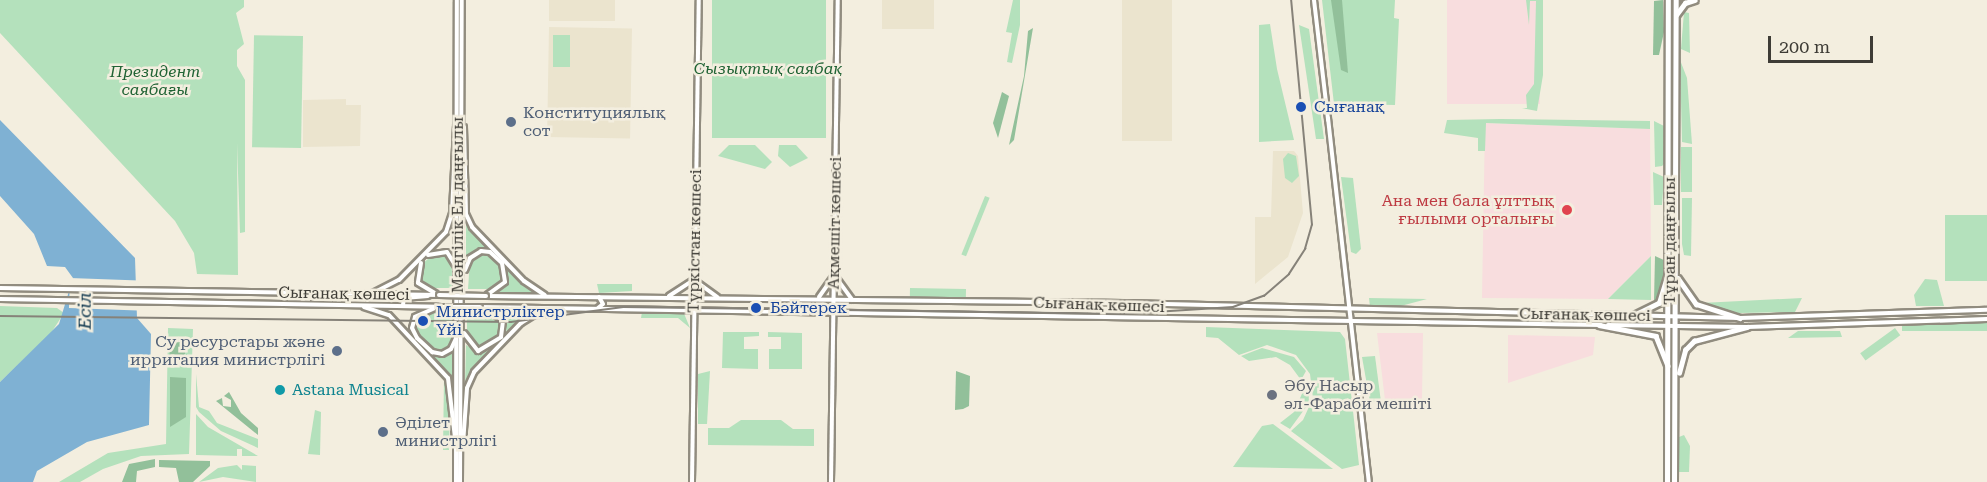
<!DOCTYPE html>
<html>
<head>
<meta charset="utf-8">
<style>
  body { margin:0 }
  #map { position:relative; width:1987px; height:482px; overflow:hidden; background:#f3eedf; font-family:"Roboto Serif",serif }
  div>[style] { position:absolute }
  .built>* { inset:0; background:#ebe4ce; transform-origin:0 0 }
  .medical>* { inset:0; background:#f8ddde; transform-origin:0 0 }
  .green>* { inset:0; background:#b4e1bc; transform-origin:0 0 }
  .forest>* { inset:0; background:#92c09a }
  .water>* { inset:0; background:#7fb1d3 }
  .pier>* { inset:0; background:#f3eedf; transform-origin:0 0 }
  .roads { filter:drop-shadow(2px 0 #918c7f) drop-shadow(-2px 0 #918c7f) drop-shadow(0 2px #918c7f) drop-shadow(0 -2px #918c7f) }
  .secondary>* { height:4px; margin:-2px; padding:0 2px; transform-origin:2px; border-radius:2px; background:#fff }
  .primary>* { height:4.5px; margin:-2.25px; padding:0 2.25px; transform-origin:2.25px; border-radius:2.25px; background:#fff }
  .tram>* { height:1.5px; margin:-0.75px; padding:0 0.75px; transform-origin:0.75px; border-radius:0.75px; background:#868279 }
  .bridges { filter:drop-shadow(2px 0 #918c7f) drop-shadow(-2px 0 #918c7f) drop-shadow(0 2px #918c7f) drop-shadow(0 -2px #918c7f) }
  .secondary-bridge>* { height:4px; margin:-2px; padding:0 2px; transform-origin:2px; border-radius:2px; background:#fff }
  .dots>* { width:16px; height:16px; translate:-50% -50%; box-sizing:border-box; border:3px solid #f3eedf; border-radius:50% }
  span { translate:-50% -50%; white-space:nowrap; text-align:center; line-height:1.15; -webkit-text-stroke:5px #f3eedf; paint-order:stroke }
  .park-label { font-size:16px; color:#206334; font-style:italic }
  .transit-label { font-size:16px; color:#164399 }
  .left { translate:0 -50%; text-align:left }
  .service-label { font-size:16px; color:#4e5e75 }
  .right { translate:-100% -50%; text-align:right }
  .health-label { font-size:16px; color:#be3a42 }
  .street-label { font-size:16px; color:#3e3c36 }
  .worship-label { font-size:16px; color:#5b616d }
  .culture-label { font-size:16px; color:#0d838f }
  .water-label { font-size:18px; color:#0b344c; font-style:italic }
  .scale { position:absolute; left:1768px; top:36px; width:105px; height:27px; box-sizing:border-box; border:3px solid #3e3c36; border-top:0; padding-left:8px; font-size:18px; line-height:21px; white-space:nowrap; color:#3e3c36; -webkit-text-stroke:4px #f3eedf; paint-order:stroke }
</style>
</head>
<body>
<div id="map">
  <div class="built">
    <i style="left:549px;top:0;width:66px;height:21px"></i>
    <i style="left:882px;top:0;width:52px;height:29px"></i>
    <i style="left:1122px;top:0;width:50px;height:141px"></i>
    <i style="left:549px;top:27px;width:83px;height:110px;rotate:1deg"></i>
    <i style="clip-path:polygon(346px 99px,346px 105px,361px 105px,360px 146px,303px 147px,303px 100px)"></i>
    <i style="clip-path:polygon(1273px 151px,1294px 151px,1298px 156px,1303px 213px,1288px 257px,1255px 284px,1255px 217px,1271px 217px)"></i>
  </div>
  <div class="medical">
    <i style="left:1447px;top:0;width:93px;height:104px"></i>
    <i style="clip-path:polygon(1485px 123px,1650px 129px,1651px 256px,1608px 299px,1482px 298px)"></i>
    <i style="clip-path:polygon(1377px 333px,1423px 333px,1422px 400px,1385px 400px)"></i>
    <i style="clip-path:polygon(1508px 335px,1595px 337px,1593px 355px,1508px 383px)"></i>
  </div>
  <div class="green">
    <i style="clip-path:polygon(0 0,244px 0,244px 7px,236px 13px,244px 44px,237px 50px,237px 66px,245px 80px,245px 232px,240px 233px,237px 143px,238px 275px,197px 274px,194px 253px,175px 221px,0 33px)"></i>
    <i style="left:712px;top:0;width:114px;height:138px"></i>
    <i style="clip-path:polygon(1013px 0,1020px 0,1020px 25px,1012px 63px,1007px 62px,1012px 33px,1006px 32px)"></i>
    <i style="clip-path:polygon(1322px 0,1395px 0,1394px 18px,1399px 19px,1395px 105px,1334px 104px)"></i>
    <i style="clip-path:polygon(1526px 0,1543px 0,1543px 75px,1537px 111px,1522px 108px,1527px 108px,1526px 95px,1534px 84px,1536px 1px,1530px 1px,1529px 25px)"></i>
    <i style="clip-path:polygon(1684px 12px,1689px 13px,1690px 53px,1681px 49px)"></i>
    <i style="clip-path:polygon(1270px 24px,1277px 69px,1294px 140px,1259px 142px,1259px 25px)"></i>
    <i style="clip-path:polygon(1299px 25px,1309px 29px,1324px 139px,1316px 139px)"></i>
    <i style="left:570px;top:35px;width:32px;height:17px;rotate:90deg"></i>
    <i style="left:303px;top:36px;width:112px;height:49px;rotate:91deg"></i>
    <i style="clip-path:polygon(1680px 60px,1687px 78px,1692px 144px,1682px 142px)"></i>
    <i style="clip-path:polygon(1500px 119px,1650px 121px,1650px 129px,1486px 123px,1485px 151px,1478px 151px,1478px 138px,1444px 133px,1447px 120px)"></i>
    <i style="clip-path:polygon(1654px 121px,1666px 127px,1667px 161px,1662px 166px,1655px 167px)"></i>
    <i style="clip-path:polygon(729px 145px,755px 145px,772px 162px,765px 169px,718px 156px)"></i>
    <i style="clip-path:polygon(779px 145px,796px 145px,808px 158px,790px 167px,778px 156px)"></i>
    <i style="left:1692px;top:147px;width:45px;height:11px;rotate:90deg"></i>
    <i style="clip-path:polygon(1288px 153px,1296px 156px,1299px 176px,1292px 183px,1285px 178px,1283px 159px)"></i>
    <i style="clip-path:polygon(1653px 172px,1664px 177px,1662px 205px,1654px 205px)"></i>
    <i style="clip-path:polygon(1341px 177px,1353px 178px,1361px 249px,1356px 254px,1351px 252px)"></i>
    <i style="left:985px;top:196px;width:5px;height:63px;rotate:22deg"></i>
    <i style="clip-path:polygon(1682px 198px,1692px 198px,1691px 256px,1684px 255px,1682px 244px)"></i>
    <i style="left:1987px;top:215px;width:66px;height:42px;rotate:90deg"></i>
    <i style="clip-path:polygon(466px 217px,472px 230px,493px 253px,477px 250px,466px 260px)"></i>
    <i style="clip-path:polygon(434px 254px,446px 254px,454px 262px,454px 288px,429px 288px,420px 282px,422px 264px)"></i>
    <i style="clip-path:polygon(479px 254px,488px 255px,502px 268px,504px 280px,493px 289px,468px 289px,470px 260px)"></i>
    <i style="clip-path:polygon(1651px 256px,1651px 300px,1608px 299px)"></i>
    <i style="clip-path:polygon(506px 266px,527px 287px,535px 293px,498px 293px,509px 281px)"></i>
    <i style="clip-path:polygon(1925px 279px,1937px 280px,1944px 306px,1916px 306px,1914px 295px)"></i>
    <i style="clip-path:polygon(597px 284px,632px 284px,632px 291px,599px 293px)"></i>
    <i style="left:910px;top:288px;width:56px;height:10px;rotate:1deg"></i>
    <i style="clip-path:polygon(1369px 298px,1427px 299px,1397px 307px,1370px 307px)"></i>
    <i style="clip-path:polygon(1802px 298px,1795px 312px,1738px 313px,1701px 303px)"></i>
    <i style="clip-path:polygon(0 306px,57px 308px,64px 313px,51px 333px,0 382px)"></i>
    <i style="clip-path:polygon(496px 311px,534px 312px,534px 313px,507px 335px,504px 316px)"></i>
    <i style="clip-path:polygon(683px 311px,690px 328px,678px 318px,641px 318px,642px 312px)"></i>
    <i style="clip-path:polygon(431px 312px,454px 312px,453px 342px,445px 350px,431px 349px,414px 328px,416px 317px)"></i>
    <i style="clip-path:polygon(467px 313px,492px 313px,501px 319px,499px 337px,481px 349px,473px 347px,467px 335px)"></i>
    <i style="left:1987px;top:323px;width:8px;height:85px;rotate:90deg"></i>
    <i style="clip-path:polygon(1206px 327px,1340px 332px,1345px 339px,1359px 465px,1342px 469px,1291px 431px,1303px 420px,1313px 398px,1310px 374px,1296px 355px,1267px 345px,1239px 355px,1218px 338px,1206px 337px)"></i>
    <i style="clip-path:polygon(168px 328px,193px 329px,189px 454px,141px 456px,103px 469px,80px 482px,59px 482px,108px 453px,166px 444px)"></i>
    <i style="left:1895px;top:328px;width:9px;height:43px;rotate:54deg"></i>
    <i style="clip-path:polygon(1798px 331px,1840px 331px,1842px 337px,1788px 338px)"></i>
    <i style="clip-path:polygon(723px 332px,759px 332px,759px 336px,744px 337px,744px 349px,758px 349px,758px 369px,722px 368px)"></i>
    <i style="clip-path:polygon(768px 332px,802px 333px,802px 369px,769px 369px,769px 349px,781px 349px,781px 337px,768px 337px)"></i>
    <i style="clip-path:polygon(466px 345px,479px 353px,493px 349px,465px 387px)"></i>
    <i style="clip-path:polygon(456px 346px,455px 392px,449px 377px,426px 352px,441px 357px)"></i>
    <i style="clip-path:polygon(1262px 348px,1294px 357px,1306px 371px,1301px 380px,1290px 365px,1276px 357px,1249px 361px,1241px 356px)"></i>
    <i style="clip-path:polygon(1375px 356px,1381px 402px,1370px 402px,1362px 357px)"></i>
    <i style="clip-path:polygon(710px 371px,707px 424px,698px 424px,698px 374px)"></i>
    <i style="clip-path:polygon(196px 374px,199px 407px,209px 411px,217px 423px,258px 439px,258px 448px,221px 431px,199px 412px,196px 407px)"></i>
    <i style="clip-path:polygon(444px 378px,450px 403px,449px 450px,443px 450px)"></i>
    <i style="clip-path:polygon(1308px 380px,1309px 403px,1290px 429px,1280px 423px,1294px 412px)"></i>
    <i style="clip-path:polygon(315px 410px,321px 412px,320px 455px,308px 454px)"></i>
    <i style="clip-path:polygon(196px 414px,208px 427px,258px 456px,242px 456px,242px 449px,237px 449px,237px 456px,196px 455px)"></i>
    <i style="clip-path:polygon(741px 420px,781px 420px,793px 429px,814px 429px,814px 446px,708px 445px,708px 428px,729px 428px)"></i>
    <i style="clip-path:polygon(1273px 424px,1333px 469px,1233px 467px,1262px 426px)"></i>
    <i style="clip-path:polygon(1684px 435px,1690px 446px,1689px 472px,1678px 472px,1679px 437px)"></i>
    <i style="clip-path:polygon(237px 465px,242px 470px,242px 465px,256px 466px,256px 482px,223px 477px,199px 482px,218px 468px)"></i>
  </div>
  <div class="forest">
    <i style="clip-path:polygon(1331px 0,1342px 0,1348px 73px,1341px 70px)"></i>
    <i style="clip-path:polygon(1663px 0,1664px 32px,1659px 55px,1653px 55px,1654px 1px)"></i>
    <i style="clip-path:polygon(1033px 28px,1014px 140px,1009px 145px,1024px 76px,1028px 31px)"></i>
    <i style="clip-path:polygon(1002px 92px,1009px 96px,998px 138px,993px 123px)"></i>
    <i style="clip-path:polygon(1655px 256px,1666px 261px,1661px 296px,1654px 301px)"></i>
    <i style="clip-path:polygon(185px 340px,185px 354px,179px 364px,169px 364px,170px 341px)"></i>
    <i style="clip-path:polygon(956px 371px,970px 376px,969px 406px,963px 409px,955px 410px)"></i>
    <i style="clip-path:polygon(170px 377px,186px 378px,186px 417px,170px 427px)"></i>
    <i style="clip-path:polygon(229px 392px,241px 413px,258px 428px,258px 435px,216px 401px,222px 398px,223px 406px,231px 407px,231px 400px,224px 396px)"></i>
    <i style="clip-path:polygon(155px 459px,155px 467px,137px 471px,136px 482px,122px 482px,129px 464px)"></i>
    <i style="clip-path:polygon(159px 460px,210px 461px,210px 466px,193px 482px,179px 482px,176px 468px,159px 467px)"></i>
  </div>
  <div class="water">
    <i style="clip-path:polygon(0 120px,135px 258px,137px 318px,151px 334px,149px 425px,87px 442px,37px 471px,33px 482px,0 482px,0 382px,59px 324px,73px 278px,65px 267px,47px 266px,34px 234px,0 196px)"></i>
  </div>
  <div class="pier">
    <i style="left:70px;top:278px;width:69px;height:30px;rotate:2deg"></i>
  </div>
  <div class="roads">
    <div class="secondary">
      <i style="left:1314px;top:0;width:121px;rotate:83.3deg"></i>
      <i style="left:1328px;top:118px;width:366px;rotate:83.6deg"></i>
      <i style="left:464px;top:127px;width:87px;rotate:88.7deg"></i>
      <i style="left:466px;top:214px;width:14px;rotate:65deg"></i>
      <i style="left:472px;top:227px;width:75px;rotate:46.1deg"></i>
      <i style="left:524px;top:281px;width:25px;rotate:34deg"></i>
      <i style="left:428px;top:255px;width:19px;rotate:-9deg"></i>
      <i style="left:447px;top:252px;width:19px;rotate:58deg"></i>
      <i style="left:421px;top:263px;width:20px;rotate:99deg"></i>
      <i style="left:418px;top:283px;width:21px;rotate:31deg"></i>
      <i style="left:465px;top:270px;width:13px;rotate:-67deg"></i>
      <i style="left:470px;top:258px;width:13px;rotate:-32deg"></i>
      <i style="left:481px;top:251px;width:9px;rotate:6deg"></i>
      <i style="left:490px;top:252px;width:16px;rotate:43deg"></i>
      <i style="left:502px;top:263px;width:19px;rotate:81deg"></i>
      <i style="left:505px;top:282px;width:22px;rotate:144deg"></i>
      <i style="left:835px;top:276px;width:29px;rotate:54deg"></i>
      <i style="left:0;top:288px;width:439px;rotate:0.9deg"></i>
      <i style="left:373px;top:293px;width:29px;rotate:-27deg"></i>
      <i style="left:399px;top:280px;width:67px;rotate:-45.6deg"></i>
      <i style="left:446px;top:232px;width:20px;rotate:-72deg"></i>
      <i style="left:452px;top:213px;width:88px;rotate:-87.4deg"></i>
      <i style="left:486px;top:296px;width:638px;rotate:0.63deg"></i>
      <i style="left:1124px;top:303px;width:616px;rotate:1.39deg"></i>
      <i style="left:1740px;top:318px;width:247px;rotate:-1.9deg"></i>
      <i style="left:669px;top:296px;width:30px;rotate:-33deg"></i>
      <i style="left:694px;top:280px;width:29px;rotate:36deg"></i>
      <i style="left:819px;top:297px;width:24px;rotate:-55deg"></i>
      <i style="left:0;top:299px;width:439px;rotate:1deg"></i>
      <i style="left:403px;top:305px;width:7px;rotate:-82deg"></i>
      <i style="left:404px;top:298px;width:24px;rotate:-5deg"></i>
      <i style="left:364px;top:307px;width:26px;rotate:18deg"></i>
      <i style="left:389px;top:315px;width:86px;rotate:46.9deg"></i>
      <i style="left:448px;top:378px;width:68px;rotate:83.3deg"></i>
      <i style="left:480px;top:307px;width:1121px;rotate:0.92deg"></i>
      <i style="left:435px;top:308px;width:22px;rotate:156deg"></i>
      <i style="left:415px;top:317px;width:11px;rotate:105deg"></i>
      <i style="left:412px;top:328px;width:11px;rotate:63deg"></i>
      <i style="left:417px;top:338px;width:21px;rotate:43deg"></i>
      <i style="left:432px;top:352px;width:10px;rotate:11deg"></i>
      <i style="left:442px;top:354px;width:10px;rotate:-29deg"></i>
      <i style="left:451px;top:349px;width:17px;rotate:-65deg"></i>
      <i style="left:598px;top:308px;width:6px;rotate:-39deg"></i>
      <i style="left:603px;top:304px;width:8px;rotate:-120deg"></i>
      <i style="left:1608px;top:325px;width:139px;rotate:0.8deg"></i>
      <i style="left:1747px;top:327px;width:240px;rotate:-1.9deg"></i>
      <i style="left:464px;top:333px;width:23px;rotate:52deg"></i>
      <i style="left:478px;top:351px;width:27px;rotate:-31deg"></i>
      <i style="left:501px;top:337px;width:17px;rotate:-83deg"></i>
      <i style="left:503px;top:320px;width:23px;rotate:-149deg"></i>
      <i style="left:463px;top:444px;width:56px;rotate:-85.9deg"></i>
      <i style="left:467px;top:388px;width:17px;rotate:-66deg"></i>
      <i style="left:474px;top:372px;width:68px;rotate:-46.2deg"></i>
      <i style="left:521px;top:323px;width:19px;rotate:-32deg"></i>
      <i style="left:537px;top:313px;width:24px;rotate:-7deg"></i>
      <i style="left:456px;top:482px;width:482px;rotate:-89.9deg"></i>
      <i style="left:460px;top:482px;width:482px;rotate:-89.8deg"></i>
      <i style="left:692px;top:482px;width:482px;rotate:-89.2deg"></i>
      <i style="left:831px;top:482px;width:482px;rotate:-89.2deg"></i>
    </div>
    <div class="primary">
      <i style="left:1676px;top:15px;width:15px;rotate:-53deg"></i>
      <i style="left:1685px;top:3px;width:10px;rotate:-17deg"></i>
      <i style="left:1678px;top:278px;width:32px;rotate:55deg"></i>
      <i style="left:1696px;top:304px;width:46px;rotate:17.7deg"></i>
      <i style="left:1632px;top:316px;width:30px;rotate:-26deg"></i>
      <i style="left:1659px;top:303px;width:31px;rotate:-73deg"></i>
      <i style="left:1599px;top:325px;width:58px;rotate:10.9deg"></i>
      <i style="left:1656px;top:336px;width:32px;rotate:68deg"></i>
      <i style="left:1679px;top:373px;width:24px;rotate:-75deg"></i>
      <i style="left:1685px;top:350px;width:13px;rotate:-45deg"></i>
      <i style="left:1694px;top:341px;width:55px;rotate:-14.8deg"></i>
      <i style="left:1667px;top:482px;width:482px;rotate:-89.9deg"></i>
      <i style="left:1674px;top:482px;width:482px;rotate:-89.8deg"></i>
    </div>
  </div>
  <div class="tram">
    <i style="left:0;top:316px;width:511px;rotate:0.67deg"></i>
    <i style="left:511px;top:322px;width:113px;rotate:-7.6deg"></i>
    <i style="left:623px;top:307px;width:500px;rotate:0.8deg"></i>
    <i style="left:1123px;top:314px;width:110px;rotate:-3.6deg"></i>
    <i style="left:1233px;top:307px;width:33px;rotate:-20deg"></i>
    <i style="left:1264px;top:296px;width:33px;rotate:-41deg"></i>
    <i style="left:1289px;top:274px;width:30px;rotate:-57deg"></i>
    <i style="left:1305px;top:249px;width:25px;rotate:-74deg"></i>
    <i style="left:1312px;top:225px;width:226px;rotate:-95.3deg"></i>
  </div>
  <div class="bridges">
    <div class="secondary-bridge">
      <i style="left:439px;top:295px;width:47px;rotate:1.2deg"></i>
      <i style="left:439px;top:307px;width:41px"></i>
    </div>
  </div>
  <div class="dots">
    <i style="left:1301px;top:107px;background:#1a4fb4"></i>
    <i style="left:511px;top:122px;background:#5c6f8a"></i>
    <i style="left:1567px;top:210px;background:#e0444e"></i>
    <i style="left:756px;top:308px;background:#1a4fb4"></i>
    <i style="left:423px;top:321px;background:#1a4fb4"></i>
    <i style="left:337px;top:351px;background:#5c6f8a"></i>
    <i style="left:280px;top:390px;background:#0f9aa8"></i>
    <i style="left:1272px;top:395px;background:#6b7280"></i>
    <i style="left:383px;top:432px;background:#5c6f8a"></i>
  </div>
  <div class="park-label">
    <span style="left:768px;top:69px">Сызықтық саябақ</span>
    <span style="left:155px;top:81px">Президент<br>саябағы</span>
  </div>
  <div class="transit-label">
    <span class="left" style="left:1314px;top:107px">Сығанақ</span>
    <span class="left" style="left:770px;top:308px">Бәйтерек</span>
    <span class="left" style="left:436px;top:321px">Министрліктер<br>Үйі</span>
  </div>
  <div class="service-label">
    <span class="left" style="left:523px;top:122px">Конституциялық<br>сот</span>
    <span class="right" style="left:325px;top:351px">Су ресурстары және<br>ирригация министрлігі</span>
    <span class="left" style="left:395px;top:432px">Әділет<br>министрлігі</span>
  </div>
  <div class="health-label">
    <span class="right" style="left:1554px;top:210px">Ана мен бала ұлттық<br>ғылыми орталығы</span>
  </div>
  <div class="street-label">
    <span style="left:458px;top:205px;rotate:-90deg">Мәңгілік Ел даңғылы</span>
    <span style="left:835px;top:223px;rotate:-89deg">Ақмешіт көшесі</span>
    <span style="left:695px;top:241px;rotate:-89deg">Түркістан көшесі</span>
    <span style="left:1670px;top:241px;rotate:-90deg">Тұран даңғылы</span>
    <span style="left:344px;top:294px;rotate:1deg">Сығанақ көшесі</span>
    <span style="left:1099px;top:305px;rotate:2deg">Сығанақ көшесі</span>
    <span style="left:1585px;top:315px;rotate:1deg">Сығанақ көшесі</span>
  </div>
  <div class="worship-label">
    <span class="left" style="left:1284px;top:395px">Әбу Насыр<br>әл-Фараби мешіті</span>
  </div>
  <div class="culture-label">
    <span class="left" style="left:292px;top:390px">Astana Musical</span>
  </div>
  <div class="water-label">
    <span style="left:85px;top:311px;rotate:-90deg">Есіл</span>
  </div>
  <div class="scale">200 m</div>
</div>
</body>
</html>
